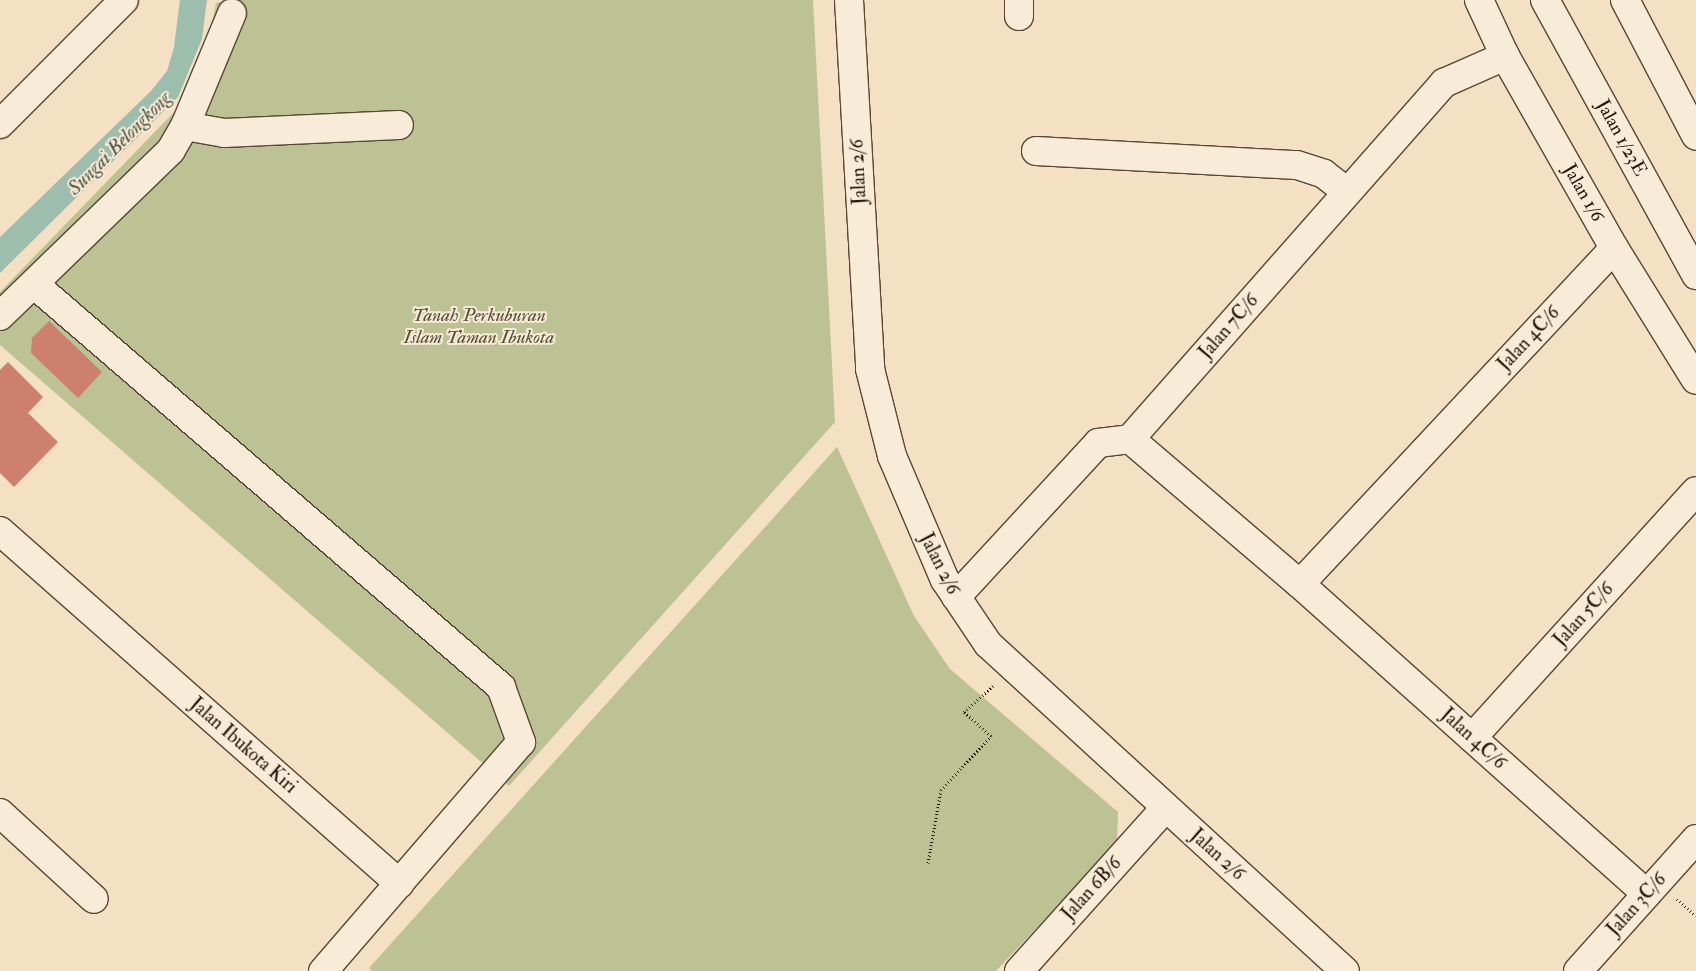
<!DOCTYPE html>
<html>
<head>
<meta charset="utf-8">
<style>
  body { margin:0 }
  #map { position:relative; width:1696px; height:971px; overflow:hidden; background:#f4e0c3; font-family:"IM FELL Double Pica",serif }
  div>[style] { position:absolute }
  .green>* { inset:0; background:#bcc293 }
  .water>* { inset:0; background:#9dbead }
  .building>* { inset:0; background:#cd806e }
  .path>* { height:3px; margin-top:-1.5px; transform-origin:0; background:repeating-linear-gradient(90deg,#231404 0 1px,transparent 0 3.5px) }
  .roads { filter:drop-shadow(1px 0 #574734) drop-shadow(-1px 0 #574734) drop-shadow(0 1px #574734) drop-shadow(0 -1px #574734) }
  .minor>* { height:28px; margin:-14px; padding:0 14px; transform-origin:14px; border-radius:14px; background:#f8ebd8 }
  span { translate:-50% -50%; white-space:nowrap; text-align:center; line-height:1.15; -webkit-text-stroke:4px #f8ebd8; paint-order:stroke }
  .street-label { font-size:19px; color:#231404 }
  .park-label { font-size:19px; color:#595136; font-style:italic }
  .water-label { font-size:20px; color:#4e503f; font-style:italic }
</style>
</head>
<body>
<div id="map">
  <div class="green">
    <i style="clip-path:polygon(232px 0,813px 0,835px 422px,509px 786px,0 345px,0 292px,177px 109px,207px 50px,216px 3px)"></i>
    <i style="clip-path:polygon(837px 447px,914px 616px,950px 669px,1118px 812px,1117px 843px,996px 971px,372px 971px,369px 968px)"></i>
  </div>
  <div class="water">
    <i style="clip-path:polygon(180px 0,207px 0,202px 39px,178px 97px,0 273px,0 237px,151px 91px,167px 71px,174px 47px)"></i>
  </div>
  <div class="building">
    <i style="clip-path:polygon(49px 321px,102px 372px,78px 398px,31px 353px,32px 338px)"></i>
    <i style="clip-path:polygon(8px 362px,43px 397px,28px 413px,58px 442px,14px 487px,0 473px,0 370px)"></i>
  </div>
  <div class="path">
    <i style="left:928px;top:863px;width:74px;rotate:-79.9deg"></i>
    <i style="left:941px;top:790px;width:74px;rotate:-47.2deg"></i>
    <i style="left:991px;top:736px;width:36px;rotate:-138deg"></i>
    <i style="left:964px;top:712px;width:39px;rotate:-42deg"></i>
    <i style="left:1677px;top:899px;width:25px;rotate:42deg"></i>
  </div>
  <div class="roads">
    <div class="minor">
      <i style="left:849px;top:0;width:370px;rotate:86.7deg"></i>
      <i style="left:870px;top:369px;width:90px;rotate:75.8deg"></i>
      <i style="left:892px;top:456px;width:135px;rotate:66.9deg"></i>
      <i style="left:945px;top:580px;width:77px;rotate:56.1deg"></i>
      <i style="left:988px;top:644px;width:484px;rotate:42.5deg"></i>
      <i style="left:1019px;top:0;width:16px;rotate:90deg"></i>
      <i style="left:1479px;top:0;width:62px;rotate:65.1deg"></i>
      <i style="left:1505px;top:56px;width:221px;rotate:60.4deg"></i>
      <i style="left:1614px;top:248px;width:155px;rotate:58.2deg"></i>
      <i style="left:1545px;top:0;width:314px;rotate:61.2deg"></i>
      <i style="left:1625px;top:0;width:153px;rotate:62.4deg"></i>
      <i style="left:0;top:124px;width:175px;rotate:-45deg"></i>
      <i style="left:185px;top:126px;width:40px;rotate:10deg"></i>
      <i style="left:224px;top:133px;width:175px;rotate:-2.6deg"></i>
      <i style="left:1036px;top:151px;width:261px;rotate:3.1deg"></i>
      <i style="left:1297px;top:165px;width:28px;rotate:18deg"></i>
      <i style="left:1324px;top:174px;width:29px;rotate:38deg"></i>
      <i style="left:34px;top:284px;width:617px;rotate:40.79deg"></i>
      <i style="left:501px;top:687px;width:59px;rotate:70deg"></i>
      <i style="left:521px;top:742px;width:303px;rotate:130.8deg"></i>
      <i style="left:0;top:316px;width:238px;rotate:-44.1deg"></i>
      <i style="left:171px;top:150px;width:28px;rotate:-60deg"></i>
      <i style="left:185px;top:126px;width:122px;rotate:-67.4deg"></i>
      <i style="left:1130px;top:439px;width:223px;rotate:40.5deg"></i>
      <i style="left:1300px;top:584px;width:465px;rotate:41.8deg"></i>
      <i style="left:0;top:531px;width:533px;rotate:41.43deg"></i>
      <i style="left:1300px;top:584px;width:460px;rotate:-46.9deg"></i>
      <i style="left:956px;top:597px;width:209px;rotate:-47.3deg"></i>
      <i style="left:1098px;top:443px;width:32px;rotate:-7deg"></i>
      <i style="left:1130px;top:439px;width:475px;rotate:-48.6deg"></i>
      <i style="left:1444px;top:83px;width:67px;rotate:-23.9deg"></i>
      <i style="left:1472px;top:738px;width:333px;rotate:-47.8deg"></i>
      <i style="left:0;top:813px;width:127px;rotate:42.5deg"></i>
      <i style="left:1019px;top:971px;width:219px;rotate:-48.1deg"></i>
      <i style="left:1578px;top:971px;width:177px;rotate:-48.2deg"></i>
    </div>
  </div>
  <div class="street-label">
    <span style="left:1621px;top:138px;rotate:61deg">Jalan 1/23E</span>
    <span style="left:859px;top:172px;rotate:-93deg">Jalan 2/6</span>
    <span style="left:1583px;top:193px;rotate:60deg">Jalan 1/6</span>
    <span style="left:1229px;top:327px;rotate:-49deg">Jalan 7C/6</span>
    <span style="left:1529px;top:339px;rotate:-47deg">Jalan 4C/6</span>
    <span style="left:939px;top:564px;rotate:63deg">Jalan 2/6</span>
    <span style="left:1584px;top:615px;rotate:-48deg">Jalan 5C/6</span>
    <span style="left:1473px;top:739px;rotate:42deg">Jalan 4C/6</span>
    <span style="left:243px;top:746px;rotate:41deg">Jalan Ibukota Kiri</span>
    <span style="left:1217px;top:855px;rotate:42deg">Jalan 2/6</span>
    <span style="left:1092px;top:889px;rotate:-48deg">Jalan 6B/6</span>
    <span style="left:1637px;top:905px;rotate:-48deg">Jalan 3C/6</span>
  </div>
  <div class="park-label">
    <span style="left:479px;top:327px">Tanah Perkuburan<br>Islam Taman Ibukota</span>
  </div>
  <div class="water-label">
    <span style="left:119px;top:143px;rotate:-45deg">Sungai Belongkong</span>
  </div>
</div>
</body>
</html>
